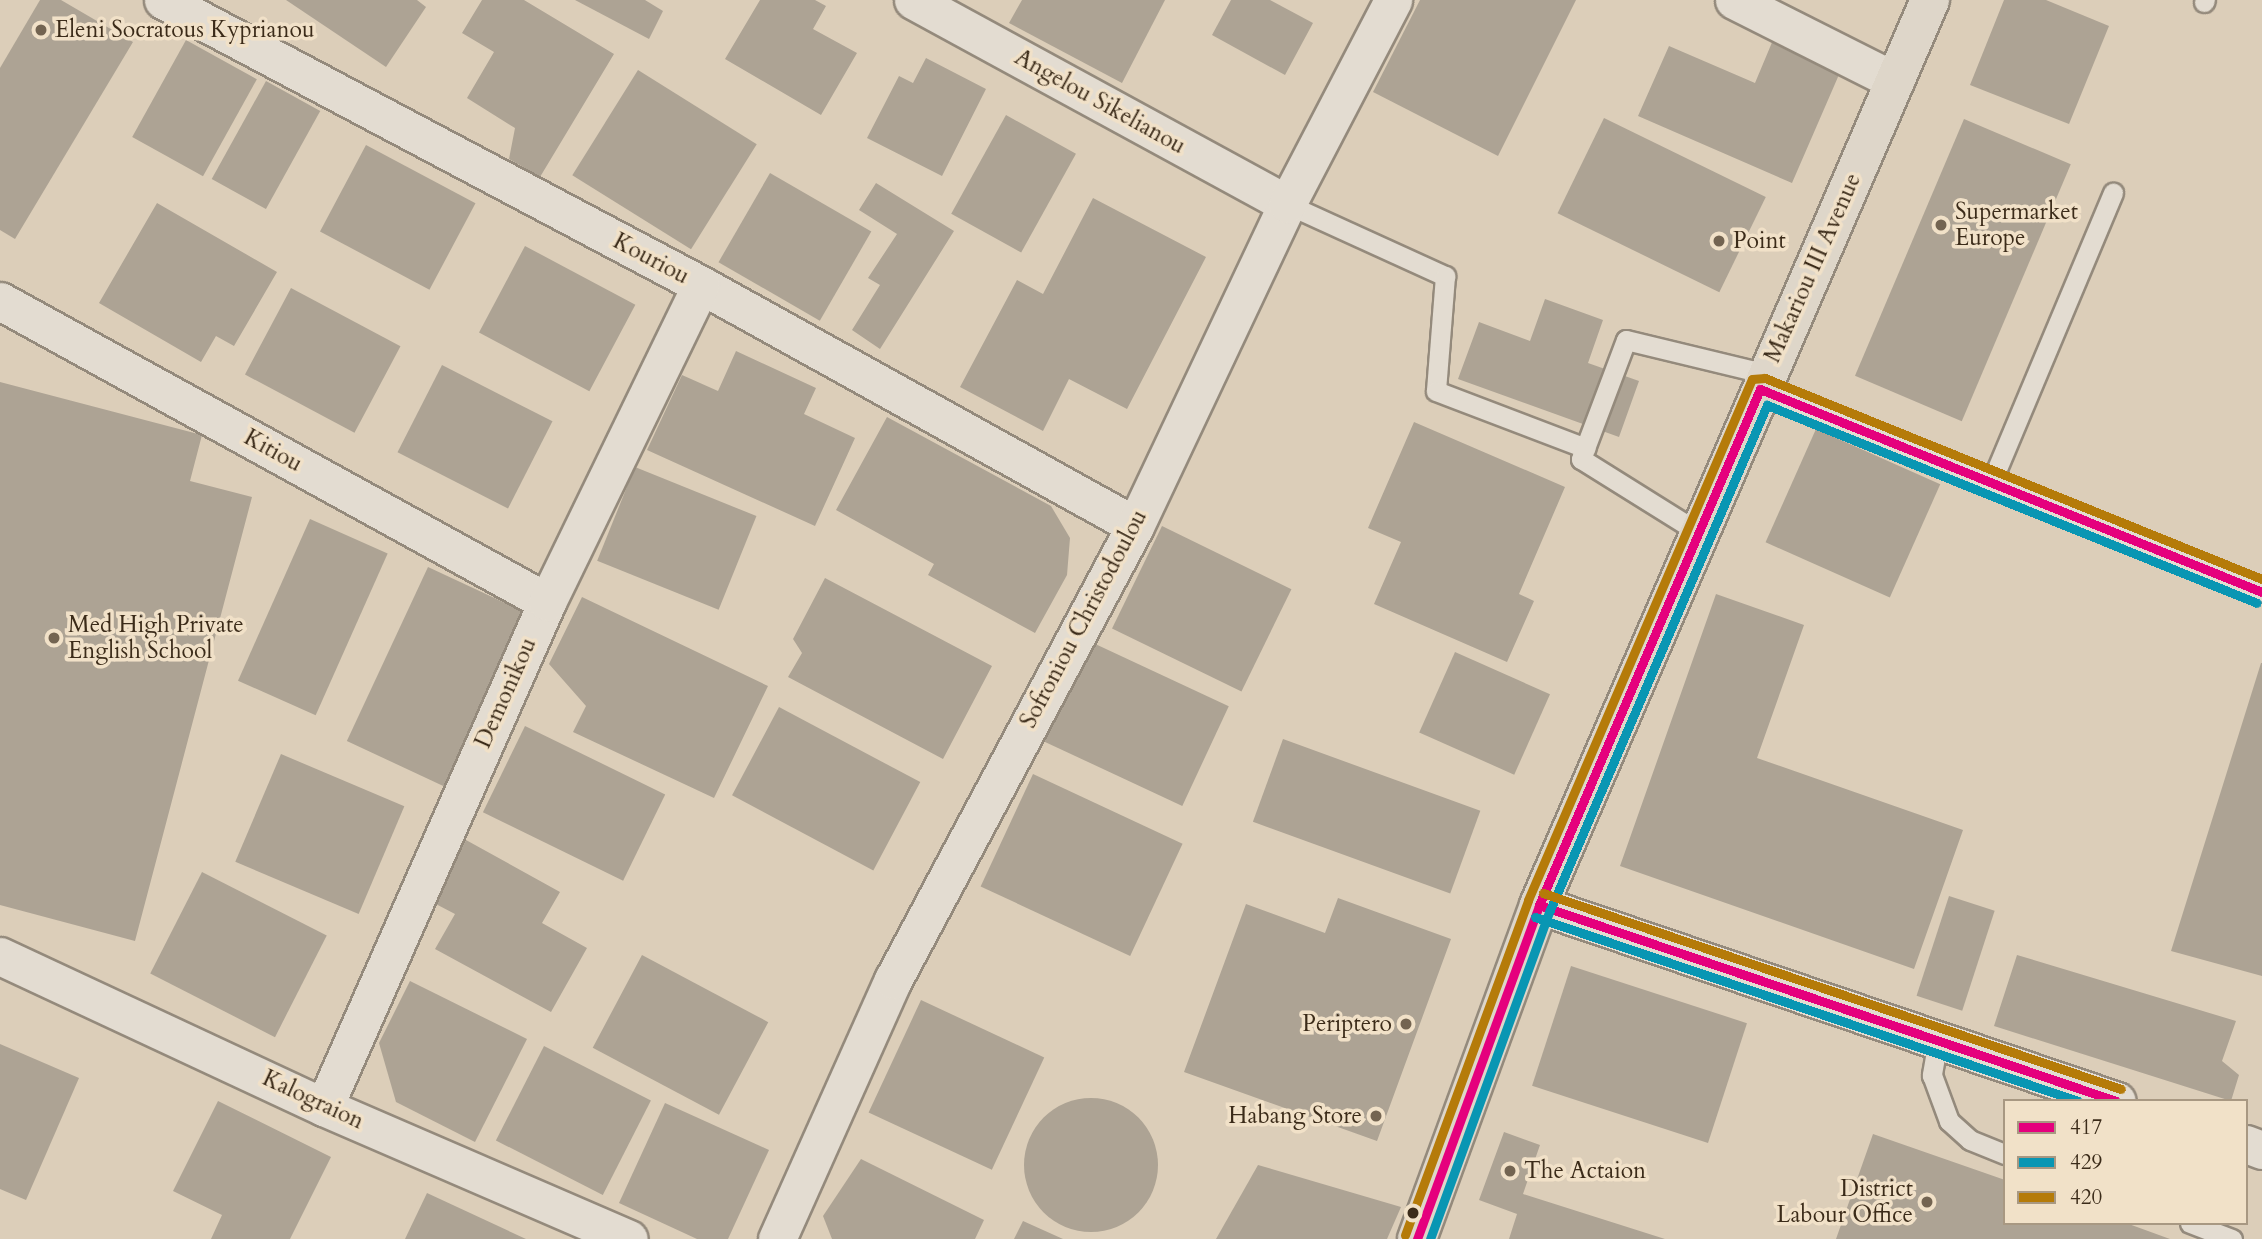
<!DOCTYPE html>
<html>
<head>
<meta charset="utf-8">
<style>
  body { margin:0 }
  #map { position:relative; width:2262px; height:1239px; overflow:hidden; background:#dcceb9; font-family:Cardo,serif }
  div>[style] { position:absolute }
  .building>* { inset:0; background:#ada394; transform-origin:0 0 }
  .round { border-radius:50% }
  .roads { filter:drop-shadow(2px 0 #948a7c) drop-shadow(-2px 0 #948a7c) drop-shadow(0 2px #948a7c) drop-shadow(0 -2px #948a7c) }
  .lane>* { height:19px; margin:-9.5px; padding:0 9.5px; transform-origin:9.5px; border-radius:9.5px; background:#e3dcd1 }
  .street>* { height:37px; margin:-18.5px; padding:0 18.5px; transform-origin:18.5px; border-radius:18.5px; background:#e3dcd1 }
  .primary>* { height:38px; margin:-19px; padding:0 19px; transform-origin:19px; border-radius:19px; background:#ded6c9 }
  .bus-1>* { height:9px; margin:-4.5px; padding:0 4.5px; transform-origin:4.5px; border-radius:4.5px; background:#e5007d }
  .bus-2>* { height:9px; margin:-4.5px; padding:0 4.5px; transform-origin:4.5px; border-radius:4.5px; background:#0996b3 }
  .bus-3>* { height:9px; margin:-4.5px; padding:0 4.5px; transform-origin:4.5px; border-radius:4.5px; background:#b57b09 }
  .dots>* { width:19px; height:19px; translate:-50% -50%; box-sizing:border-box; border:4px solid #f1e1c8; border-radius:50% }
  span { translate:-50% -50%; white-space:nowrap; text-align:center; line-height:1.15; -webkit-text-stroke:7px #f1e1c8; paint-order:stroke }
  .poi-label { font-size:23px; color:#3b2b19 }
  .left { translate:0 -50%; text-align:left }
  .right { translate:-100% -50%; text-align:right }
  .street-label { font-size:23px; color:#3b2b19 }
  .legend { position:absolute; left:2003px; top:1099px; width:245px; height:126px; box-sizing:border-box; background:#f1e1c8; border:2px solid #a89882; margin:0; padding:9px 12px; list-style:none; font-size:21px; color:#3b2b19 }
  .legend li { display:flex; align-items:center; gap:14px; height:35px }
  .legend b { width:35px; border:2px solid #a89882 }
</style>
</head>
<body>
<div id="map">
  <div class="building">
    <i style="clip-path:polygon(40px 0,61px 0,133px 42px,15px 239px,0 230px,0 68px)"></i>
    <i style="clip-path:polygon(286px 0,417px 0,426px 7px,386px 67px)"></i>
    <i style="clip-path:polygon(482px 0,524px 0,614px 54px,540px 177px,509px 159px,515px 128px,467px 98px,494px 52px,462px 33px)"></i>
    <i style="clip-path:polygon(575px 0,645px 0,663px 11px,649px 39px)"></i>
    <i style="clip-path:polygon(760px 0,815px 0,826px 6px,813px 29px,857px 53px,821px 115px,725px 59px)"></i>
    <i style="clip-path:polygon(1022px 0,1165px 0,1122px 83px,1009px 23px)"></i>
    <i style="clip-path:polygon(1231px 0,1270px 0,1313px 23px,1285px 75px,1212px 35px)"></i>
    <i style="clip-path:polygon(1420px 0,1576px 0,1498px 156px,1373px 92px)"></i>
    <i style="clip-path:polygon(2004px 0,2046px 0,2109px 26px,2069px 124px,1970px 85px)"></i>
    <i style="left:186px;top:40px;width:81px;height:111px;rotate:29deg"></i>
    <i style="clip-path:polygon(1773px 40px,1841px 70px,1792px 183px,1638px 116px,1669px 46px,1755px 83px)"></i>
    <i style="clip-path:polygon(926px 58px,986px 89px,942px 176px,867px 138px,899px 76px,913px 83px)"></i>
    <i style="left:638px;top:70px;width:140px;height:124px;rotate:32deg"></i>
    <i style="left:266px;top:81px;width:62px;height:112px;rotate:29deg"></i>
    <i style="left:1006px;top:115px;width:80px;height:113px;rotate:29deg"></i>
    <i style="left:1604px;top:118px;width:180px;height:106px;rotate:26deg"></i>
    <i style="left:1964px;top:119px;width:116px;height:279px;rotate:23deg"></i>
    <i style="left:366px;top:145px;width:124px;height:98px;rotate:28deg"></i>
    <i style="left:770px;top:173px;width:117px;height:103px;rotate:30deg"></i>
    <i style="clip-path:polygon(876px 183px,954px 231px,880px 349px,852px 330px,880px 285px,868px 278px,897px 234px,859px 210px)"></i>
    <i style="clip-path:polygon(1093px 198px,1206px 257px,1127px 409px,1069px 379px,1043px 431px,960px 387px,1017px 280px,1043px 294px)"></i>
    <i style="clip-path:polygon(157px 203px,277px 272px,234px 346px,216px 336px,201px 362px,99px 303px)"></i>
    <i style="left:525px;top:246px;width:125px;height:98px;rotate:28deg"></i>
    <i style="left:291px;top:288px;width:124px;height:98px;rotate:28deg"></i>
    <i style="clip-path:polygon(1545px 299px,1603px 320px,1588px 363px,1639px 381px,1619px 437px,1458px 379px,1479px 322px,1530px 341px)"></i>
    <i style="clip-path:polygon(736px 351px,816px 388px,804px 414px,855px 438px,815px 526px,647px 450px,682px 375px,718px 391px)"></i>
    <i style="left:442px;top:365px;width:124px;height:98px;rotate:27deg"></i>
    <i style="clip-path:polygon(0 382px,202px 435px,190px 481px,252px 497px,135px 941px,0 905px)"></i>
    <i style="clip-path:polygon(887px 417px,1051px 506px,1070px 538px,1067px 575px,1035px 633px,928px 575px,934px 564px,836px 510px)"></i>
    <i style="clip-path:polygon(1414px 422px,1565px 487px,1519px 594px,1534px 601px,1507px 662px,1374px 604px,1401px 542px,1368px 528px)"></i>
    <i style="left:1816px;top:429px;width:136px;height:124px;rotate:24deg"></i>
    <i style="left:635px;top:467px;width:131px;height:101px;rotate:22deg"></i>
    <i style="left:310px;top:519px;width:85px;height:177px;rotate:24deg"></i>
    <i style="left:1162px;top:526px;width:144px;height:114px;rotate:26deg"></i>
    <i style="left:428px;top:567px;width:117px;height:192px;rotate:25deg"></i>
    <i style="clip-path:polygon(825px 578px,992px 666px,943px 759px,788px 677px,802px 653px,793px 639px)"></i>
    <i style="clip-path:polygon(1716px 594px,1804px 625px,1757px 758px,1963px 830px,1914px 969px,1620px 866px)"></i>
    <i style="clip-path:polygon(582px 597px,768px 686px,714px 798px,573px 732px,586px 706px,549px 664px)"></i>
    <i style="left:1091px;top:642px;width:152px;height:110px;rotate:25deg"></i>
    <i style="left:1455px;top:652px;width:104px;height:88px;rotate:24deg"></i>
    <i style="clip-path:polygon(2261px 663px,2262px 663px,2262px 976px,2171px 951px)"></i>
    <i style="left:779px;top:707px;width:160px;height:100px;rotate:28deg"></i>
    <i style="left:525px;top:726px;width:156px;height:96px;rotate:26deg"></i>
    <i style="left:1283px;top:739px;width:210px;height:88px;rotate:20deg"></i>
    <i style="left:281px;top:754px;width:134px;height:117px;rotate:23deg"></i>
    <i style="left:1033px;top:774px;width:165px;height:124px;rotate:25deg"></i>
    <i style="clip-path:polygon(466px 840px,560px 892px,542px 923px,587px 948px,551px 1012px,435px 949px,455px 914px,432px 902px)"></i>
    <i style="left:202px;top:872px;width:140px;height:114px;rotate:27deg"></i>
    <i style="left:1949px;top:896px;width:48px;height:105px;rotate:18deg"></i>
    <i style="clip-path:polygon(1338px 898px,1451px 939px,1377px 1141px,1184px 1072px,1246px 904px,1325px 933px)"></i>
    <i style="left:642px;top:955px;width:143px;height:105px;rotate:28deg"></i>
    <i style="clip-path:polygon(2017px 955px,2236px 1021px,2222px 1061px,2239px 1075px,2231px 1101px,1994px 1026px)"></i>
    <i style="left:1571px;top:966px;width:185px;height:126px;rotate:18deg"></i>
    <i style="clip-path:polygon(410px 981px,527px 1039px,475px 1142px,396px 1102px,379px 1043px)"></i>
    <i style="left:921px;top:1000px;width:136px;height:124px;rotate:25deg"></i>
    <i style="clip-path:polygon(0 1044px,79px 1078px,26px 1200px,0 1189px)"></i>
    <i style="left:544px;top:1046px;width:120px;height:106px;rotate:27deg"></i>
    <i class="round" style="left:1024px;top:1098px;width:134px;height:134px"></i>
    <i style="clip-path:polygon(218px 1101px,331px 1157px,290px 1239px,211px 1239px,222px 1215px,173px 1191px)"></i>
    <i style="clip-path:polygon(665px 1103px,769px 1150px,728px 1239px,697px 1239px,619px 1203px)"></i>
    <i style="clip-path:polygon(1504px 1132px,1540px 1145px,1523px 1194px,1665px 1239px,1509px 1239px,1517px 1214px,1479px 1200px)"></i>
    <i style="clip-path:polygon(1873px 1134px,2005px 1180px,2005px 1223px,2126px 1223px,2170px 1239px,1836px 1239px)"></i>
    <i style="clip-path:polygon(861px 1159px,984px 1220px,975px 1239px,832px 1239px,823px 1216px)"></i>
    <i style="clip-path:polygon(1258px 1165px,1401px 1207px,1387px 1239px,1216px 1239px)"></i>
    <i style="clip-path:polygon(427px 1193px,526px 1239px,405px 1239px)"></i>
    <i style="clip-path:polygon(1023px 1221px,1063px 1239px,1014px 1239px)"></i>
  </div>
  <div class="roads">
    <div class="lane">
      <i style="left:2204px;top:2px;width:2px;rotate:-63deg"></i>
      <i style="left:1287px;top:204px;width:174px;rotate:24.5deg"></i>
      <i style="left:1445px;top:276px;width:115px;rotate:94.5deg"></i>
      <i style="left:1436px;top:391px;width:160px;rotate:20.9deg"></i>
      <i style="left:1760px;top:389px;width:541px;rotate:22.02deg"></i>
      <i style="left:1991px;top:483px;width:315px;rotate:-67.2deg"></i>
      <i style="left:1698px;top:532px;width:138px;rotate:-148deg"></i>
      <i style="left:1581px;top:459px;width:127px;rotate:-69.3deg"></i>
      <i style="left:1626px;top:340px;width:145px;rotate:13.6deg"></i>
      <i style="left:1938px;top:1040px;width:36px;rotate:100deg"></i>
      <i style="left:1932px;top:1075px;width:49px;rotate:69.7deg"></i>
      <i style="left:1949px;top:1121px;width:28px;rotate:42deg"></i>
      <i style="left:1970px;top:1140px;width:38px;rotate:22deg"></i>
      <i style="left:2190px;top:1223px;width:45px;rotate:20.9deg"></i>
    </div>
    <div class="street">
      <i style="left:163px;top:0;width:609px;rotate:27.91deg"></i>
      <i style="left:701px;top:285px;width:496px;rotate:29deg"></i>
      <i style="left:913px;top:0;width:426px;rotate:28.6deg"></i>
      <i style="left:1734px;top:0;width:180px;rotate:26.7deg"></i>
      <i style="left:0;top:301px;width:624px;rotate:28.82deg"></i>
      <i style="left:1539px;top:905px;width:610px;rotate:18.73deg"></i>
      <i style="left:0;top:956px;width:357px;rotate:25deg"></i>
      <i style="left:324px;top:1107px;width:332px;rotate:23.4deg"></i>
      <i style="left:324px;top:1107px;width:552px;rotate:-66.17deg"></i>
      <i style="left:547px;top:602px;width:352px;rotate:-64.1deg"></i>
      <i style="left:2246px;top:1144px;width:17px;rotate:21deg"></i>
      <i style="left:777px;top:1239px;width:284px;rotate:-65.9deg"></i>
      <i style="left:893px;top:980px;width:514px;rotate:-61.94deg"></i>
      <i style="left:1135px;top:526px;width:356px;rotate:-64.7deg"></i>
      <i style="left:1287px;top:204px;width:230px;rotate:-62.5deg"></i>
    </div>
    <div class="primary">
      <i style="left:1417px;top:1239px;width:356px;rotate:-69.9deg"></i>
      <i style="left:1539px;top:905px;width:986px;rotate:-66.63deg"></i>
    </div>
  </div>
  <div class="bus-1">
    <i style="left:1760px;top:389px;width:541px;rotate:22.02deg"></i>
    <i style="left:1539px;top:905px;width:609px;rotate:18.76deg"></i>
    <i style="left:1417px;top:1239px;width:356px;rotate:-69.9deg"></i>
    <i style="left:1539px;top:905px;width:561px;rotate:-66.81deg"></i>
  </div>
  <div class="bus-2">
    <i style="left:1535px;top:917px;width:573px;rotate:18.72deg"></i>
    <i style="left:1430px;top:1239px;width:350px;rotate:-70deg"></i>
    <i style="left:1550px;top:910px;width:550px;rotate:-66.75deg"></i>
    <i style="left:1767px;top:405px;width:528px;rotate:22deg"></i>
  </div>
  <div class="bus-3">
    <i style="left:1543px;top:893px;width:610px;rotate:18.73deg"></i>
    <i style="left:1405px;top:1235px;width:357px;rotate:-69.8deg"></i>
    <i style="left:1528px;top:900px;width:567px;rotate:-66.74deg"></i>
    <i style="left:1752px;top:379px;width:13px;rotate:-4deg"></i>
    <i style="left:1765px;top:378px;width:536px;rotate:22.02deg"></i>
  </div>
  <div class="dots">
    <i style="left:41px;top:30px;background:#736451"></i>
    <i style="left:1941px;top:225px;background:#736451"></i>
    <i style="left:1719px;top:241px;background:#736451"></i>
    <i style="left:54px;top:638px;background:#736451"></i>
    <i style="left:1406px;top:1024px;background:#736451"></i>
    <i style="left:1376px;top:1116px;background:#736451"></i>
    <i style="left:1510px;top:1171px;background:#736451"></i>
    <i style="left:1927px;top:1202px;background:#736451"></i>
    <i style="left:1413px;top:1213px;background:#3b2b19"></i>
  </div>
  <div class="poi-label">
    <span class="left" style="left:55px;top:30px">Eleni Socratous Kyprianou</span>
    <span class="left" style="left:1955px;top:225px">Supermarket<br>Europe</span>
    <span class="left" style="left:1733px;top:241px">Point</span>
    <span class="left" style="left:68px;top:638px">Med High Private<br>English School</span>
    <span class="right" style="left:1392px;top:1024px">Periptero</span>
    <span class="right" style="left:1362px;top:1116px">Habang Store</span>
    <span class="left" style="left:1524px;top:1171px">The Actaion</span>
    <span class="right" style="left:1913px;top:1202px">District<br>Labour Office</span>
  </div>
  <div class="street-label">
    <span style="left:1100px;top:102px;rotate:29deg">Angelou Sikelianou</span>
    <span style="left:651px;top:259px;rotate:28deg">Kouriou</span>
    <span style="left:1813px;top:268px;rotate:-66deg">Makariou III Avenue</span>
    <span style="left:273px;top:451px;rotate:29deg">Kitiou</span>
    <span style="left:1084px;top:619px;rotate:-62deg">Sofroniou Christodoulou</span>
    <span style="left:506px;top:693px;rotate:-66deg">Demonikou</span>
    <span style="left:313px;top:1100px;rotate:25deg">Kalograion</span>
  </div>
  <ul class="legend">
  <li><b style="height:9px;background:#e5007d"></b>417</li>
  <li><b style="height:9px;background:#0996b3"></b>429</li>
  <li><b style="height:9px;background:#b57b09"></b>420</li>
  </ul>
</div>
</body>
</html>
